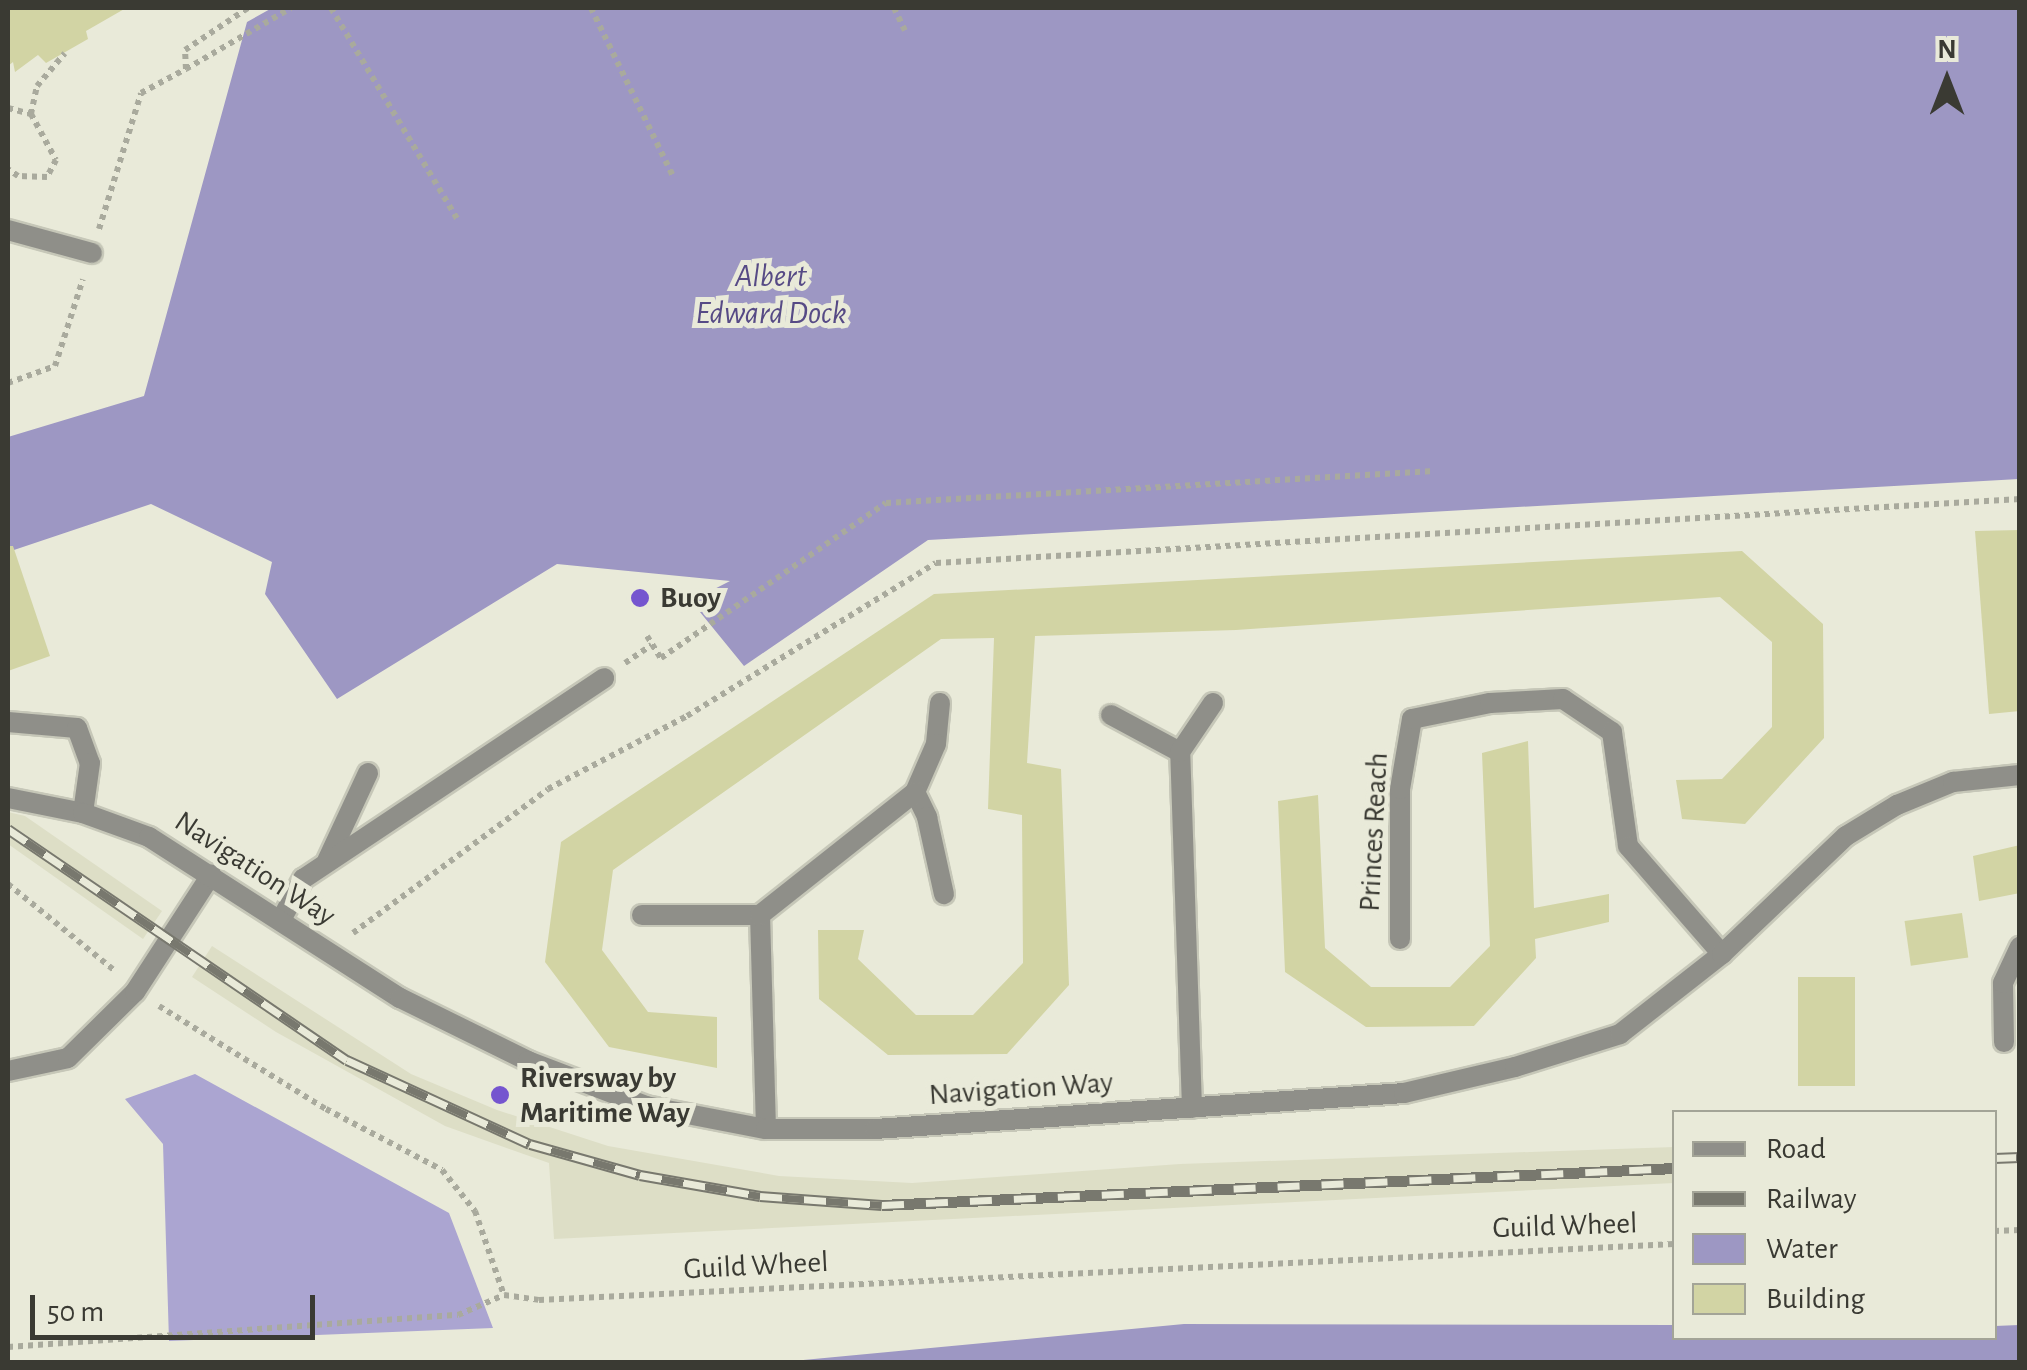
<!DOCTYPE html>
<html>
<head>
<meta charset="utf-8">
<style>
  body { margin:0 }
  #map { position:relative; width:2027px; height:1370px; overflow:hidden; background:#e9ead9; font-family:"Alegreya Sans",sans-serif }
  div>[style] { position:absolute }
  .built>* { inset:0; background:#dddec6 }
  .forest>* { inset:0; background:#aba5d1 }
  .water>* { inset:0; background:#9d97c3 }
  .building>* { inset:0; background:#d2d4a4; transform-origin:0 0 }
  .path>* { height:6px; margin-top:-3px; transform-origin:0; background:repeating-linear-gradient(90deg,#a9aa9d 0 5px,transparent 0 10px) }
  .roads { filter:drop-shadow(2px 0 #c6c7b8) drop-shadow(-2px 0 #c6c7b8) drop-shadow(0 2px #c6c7b8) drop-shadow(0 -2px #c6c7b8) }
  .service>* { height:20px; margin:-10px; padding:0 10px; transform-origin:10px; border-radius:10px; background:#8f8f89 }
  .minor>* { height:20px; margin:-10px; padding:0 10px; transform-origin:10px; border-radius:10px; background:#8f8f89 }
  .tertiary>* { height:20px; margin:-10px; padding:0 10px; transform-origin:10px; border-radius:10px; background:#8f8f89 }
  .rail>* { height:11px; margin-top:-5.5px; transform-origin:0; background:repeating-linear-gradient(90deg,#e9ead9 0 22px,#78786e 0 44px); box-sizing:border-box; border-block:2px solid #78786e }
  .dots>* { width:28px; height:28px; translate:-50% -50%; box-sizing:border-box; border:5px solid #e9ead9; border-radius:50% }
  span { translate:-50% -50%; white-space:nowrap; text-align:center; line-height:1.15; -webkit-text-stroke:10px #e9ead9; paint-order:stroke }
  .poi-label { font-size:30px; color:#3a3a33; font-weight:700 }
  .left { translate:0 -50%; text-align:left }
  .street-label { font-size:30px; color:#3a3a33 }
  .water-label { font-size:32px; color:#564a85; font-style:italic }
  .frame { position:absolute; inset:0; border:10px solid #3a3a33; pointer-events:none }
  .legend { position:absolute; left:1672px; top:1110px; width:325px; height:230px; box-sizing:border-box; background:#e9ead9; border:2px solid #a3a497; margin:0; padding:12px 18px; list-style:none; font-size:30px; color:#3a3a33 }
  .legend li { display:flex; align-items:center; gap:20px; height:50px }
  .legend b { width:50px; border:2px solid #a3a497 }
  .north { position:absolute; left:1897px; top:30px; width:100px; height:100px; -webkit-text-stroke:8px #e9ead9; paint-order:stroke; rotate:0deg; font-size:28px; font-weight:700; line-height:40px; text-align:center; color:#3a3a33 }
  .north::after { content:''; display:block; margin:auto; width:35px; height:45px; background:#3a3a33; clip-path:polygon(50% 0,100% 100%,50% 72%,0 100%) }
  .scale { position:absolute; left:30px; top:1295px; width:285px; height:45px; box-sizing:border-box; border:5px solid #3a3a33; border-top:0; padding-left:12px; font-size:30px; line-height:35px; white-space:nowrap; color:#3a3a33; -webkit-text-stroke:8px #e9ead9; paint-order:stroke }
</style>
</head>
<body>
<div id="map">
  <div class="built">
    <i style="clip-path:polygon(8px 812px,25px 816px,162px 911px,143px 939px,8px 844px)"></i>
    <i style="clip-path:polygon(212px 946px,411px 1074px,497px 1110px,608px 1146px,779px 1176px,912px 1183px,1180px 1164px,1674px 1147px,1674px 1183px,554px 1239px,549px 1163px,445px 1126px,276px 1032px,192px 977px)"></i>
  </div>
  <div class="forest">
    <i style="clip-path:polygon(195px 1074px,449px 1213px,493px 1328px,169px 1341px,163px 1144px,125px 1099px)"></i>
  </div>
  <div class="water">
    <i style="clip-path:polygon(272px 8px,2019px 8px,2019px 479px,928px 540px,744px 666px,691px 601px,730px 581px,557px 564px,337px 699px,265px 594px,272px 562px,151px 504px,8px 552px,8px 437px,144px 396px,247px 22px)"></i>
    <i style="clip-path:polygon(1184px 1324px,1674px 1325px,1674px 1338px,1994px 1338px,1995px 1326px,2019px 1325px,2020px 1362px,782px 1362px)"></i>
  </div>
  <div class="building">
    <i style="clip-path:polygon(8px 8px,126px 8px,86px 31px,88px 39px,46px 63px,38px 55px,15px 72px,13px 62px,8px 66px)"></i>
    <i style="clip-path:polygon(2020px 530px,2020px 711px,1989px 714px,1975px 531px)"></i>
    <i style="clip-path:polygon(8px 546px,13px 546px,50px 656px,8px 671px)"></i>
    <i style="clip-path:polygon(1742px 551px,1823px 624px,1824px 738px,1745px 824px,1682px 819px,1676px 780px,1722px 779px,1772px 727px,1772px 642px,1720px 597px,1236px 630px,1035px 636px,1027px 763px,1061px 769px,1069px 985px,1007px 1054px,888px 1055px,819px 999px,818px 930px,864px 930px,858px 959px,916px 1015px,973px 1015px,1023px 963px,1022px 815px,988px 809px,994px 638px,941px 639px,613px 870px,602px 950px,648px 1012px,717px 1017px,717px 1068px,609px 1047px,545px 962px,561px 842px,934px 594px)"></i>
    <i style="clip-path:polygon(1528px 741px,1534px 908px,1609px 894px,1609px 922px,1535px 939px,1536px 958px,1474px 1026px,1366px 1027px,1285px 972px,1278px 801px,1318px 795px,1325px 948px,1371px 987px,1450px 987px,1490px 946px,1482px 753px)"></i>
    <i style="clip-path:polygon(2020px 845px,2020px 893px,1979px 901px,1973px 856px)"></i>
    <i style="left:1962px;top:913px;width:45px;height:58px;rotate:82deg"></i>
    <i style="left:1798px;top:977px;width:57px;height:109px"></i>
  </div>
  <div class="path">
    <i style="left:331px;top:8px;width:247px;rotate:59.1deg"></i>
    <i style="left:591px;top:8px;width:187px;rotate:64deg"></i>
    <i style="left:894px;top:8px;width:25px;rotate:64deg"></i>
    <i style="left:186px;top:69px;width:121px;rotate:-30.2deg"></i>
    <i style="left:8px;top:108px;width:24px;rotate:15deg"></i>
    <i style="left:31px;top:114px;width:52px;rotate:61.5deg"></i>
    <i style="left:56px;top:160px;width:19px;rotate:118deg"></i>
    <i style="left:47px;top:177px;width:29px;rotate:-178deg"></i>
    <i style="left:18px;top:176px;width:12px;rotate:-145deg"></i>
    <i style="left:31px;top:114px;width:29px;rotate:-78deg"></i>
    <i style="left:37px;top:86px;width:43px;rotate:-49.7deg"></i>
    <i style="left:99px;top:229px;width:142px;rotate:-72.8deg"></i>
    <i style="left:141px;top:93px;width:51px;rotate:-28.1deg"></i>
    <i style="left:186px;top:69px;width:19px;rotate:-93deg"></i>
    <i style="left:185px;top:50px;width:76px;rotate:-33.7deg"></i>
    <i style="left:8px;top:383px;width:50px;rotate:-19.9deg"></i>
    <i style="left:55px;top:366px;width:91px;rotate:-72.2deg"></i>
    <i style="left:647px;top:636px;width:26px;rotate:58deg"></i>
    <i style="left:661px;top:658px;width:273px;rotate:-34.6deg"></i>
    <i style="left:886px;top:503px;width:549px;rotate:-3.34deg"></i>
    <i style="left:625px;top:663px;width:32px;rotate:-34deg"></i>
    <i style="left:8px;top:884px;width:138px;rotate:39.1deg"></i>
    <i style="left:353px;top:933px;width:242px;rotate:-36.4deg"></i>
    <i style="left:548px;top:789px;width:157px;rotate:-27.7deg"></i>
    <i style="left:687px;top:716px;width:292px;rotate:-31.6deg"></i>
    <i style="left:936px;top:563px;width:1086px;rotate:-3.38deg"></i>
    <i style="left:159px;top:1006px;width:196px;rotate:31.7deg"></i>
    <i style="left:326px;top:1109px;width:131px;rotate:27.7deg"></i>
    <i style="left:442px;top:1170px;width:53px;rotate:51.2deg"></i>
    <i style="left:475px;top:1211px;width:89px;rotate:71deg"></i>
    <i style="left:1994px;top:1231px;width:26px;rotate:-2deg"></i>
    <i style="left:504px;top:1295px;width:35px;rotate:8deg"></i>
    <i style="left:539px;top:1300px;width:1136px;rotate:-2.82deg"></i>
    <i style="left:8px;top:1347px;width:451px;rotate:-4.1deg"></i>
    <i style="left:458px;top:1315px;width:50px;rotate:-23.5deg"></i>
  </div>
  <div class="roads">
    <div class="service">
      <i style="left:8px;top:230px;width:87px;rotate:15.3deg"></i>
      <i style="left:8px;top:722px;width:69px;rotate:5deg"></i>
      <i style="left:77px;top:728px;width:37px;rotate:70deg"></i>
      <i style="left:90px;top:763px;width:50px;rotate:98deg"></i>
      <i style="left:327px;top:861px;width:97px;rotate:-65deg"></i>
      <i style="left:281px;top:920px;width:47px;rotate:-61.8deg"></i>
      <i style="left:303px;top:879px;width:362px;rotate:-33.7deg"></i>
    </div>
    <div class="minor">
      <i style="left:940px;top:703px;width:41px;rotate:95.6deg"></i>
      <i style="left:936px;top:744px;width:52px;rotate:113.6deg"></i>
      <i style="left:915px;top:792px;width:28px;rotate:64deg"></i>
      <i style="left:927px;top:817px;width:79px;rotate:77.6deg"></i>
      <i style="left:1111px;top:715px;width:78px;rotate:28.2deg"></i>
      <i style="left:642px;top:915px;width:118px"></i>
      <i style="left:1400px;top:939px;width:150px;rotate:-90deg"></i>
      <i style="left:1400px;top:789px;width:71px;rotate:-80.3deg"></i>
      <i style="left:1412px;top:719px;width:80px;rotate:-11.6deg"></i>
      <i style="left:1490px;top:703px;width:73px;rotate:-3.1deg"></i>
      <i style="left:1563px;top:699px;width:59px;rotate:34deg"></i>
      <i style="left:1612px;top:732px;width:115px;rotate:82deg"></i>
      <i style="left:1628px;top:846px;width:143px;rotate:49deg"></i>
      <i style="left:2004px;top:1042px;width:59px;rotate:-91deg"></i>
      <i style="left:2003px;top:983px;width:40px;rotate:-65deg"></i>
      <i style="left:8px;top:1071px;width:61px;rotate:-12.2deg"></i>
      <i style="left:68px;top:1058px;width:94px;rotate:-44.6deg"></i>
      <i style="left:135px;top:992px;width:140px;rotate:-57deg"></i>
      <i style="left:1192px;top:1108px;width:356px;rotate:-91.9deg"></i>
      <i style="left:1180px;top:752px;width:59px;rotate:-56deg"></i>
      <i style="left:766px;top:1129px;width:214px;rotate:-91.6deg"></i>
      <i style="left:760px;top:915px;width:198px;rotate:-38.4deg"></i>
    </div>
    <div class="tertiary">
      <i style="left:8px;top:798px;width:76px;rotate:11.3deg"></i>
      <i style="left:83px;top:813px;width:70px;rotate:20deg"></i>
      <i style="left:149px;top:837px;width:298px;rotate:32.7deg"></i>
      <i style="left:400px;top:998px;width:143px;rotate:26.2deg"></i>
      <i style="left:528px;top:1061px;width:126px;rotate:20.9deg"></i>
      <i style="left:646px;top:1106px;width:122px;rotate:10.9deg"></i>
      <i style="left:766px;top:1129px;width:109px"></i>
      <i style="left:875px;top:1129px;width:530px;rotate:-3.89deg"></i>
      <i style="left:1404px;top:1093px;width:114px;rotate:-13.2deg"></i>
      <i style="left:1515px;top:1067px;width:110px;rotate:-17.4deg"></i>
      <i style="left:1620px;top:1034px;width:130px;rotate:-38.1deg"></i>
      <i style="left:1722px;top:954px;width:171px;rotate:-43.6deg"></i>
      <i style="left:1846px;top:836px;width:60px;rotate:-31.3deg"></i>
      <i style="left:1897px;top:805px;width:61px;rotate:-22.3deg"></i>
      <i style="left:1953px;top:782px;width:67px;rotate:-6deg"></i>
    </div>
  </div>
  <div class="rail">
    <i style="left:8px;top:829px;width:410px;rotate:34.3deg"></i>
    <i style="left:347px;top:1060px;width:201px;rotate:24.7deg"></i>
    <i style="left:530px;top:1144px;width:114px;rotate:15.7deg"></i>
    <i style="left:640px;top:1175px;width:122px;rotate:9.9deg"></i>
    <i style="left:760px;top:1196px;width:122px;rotate:4.2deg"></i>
    <i style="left:882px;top:1205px;width:793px;rotate:-2.67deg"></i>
    <i style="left:1994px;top:1158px;width:26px;rotate:-2deg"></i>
  </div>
  <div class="dots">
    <i style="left:640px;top:598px;background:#7555cf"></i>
    <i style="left:500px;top:1095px;background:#7555cf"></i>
  </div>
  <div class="poi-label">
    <span class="left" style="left:660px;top:598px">Buoy</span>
    <span class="left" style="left:520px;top:1095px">Riversway by<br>Maritime Way</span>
  </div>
  <div class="street-label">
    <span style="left:1374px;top:832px;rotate:-87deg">Princes Reach</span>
    <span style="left:255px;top:869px;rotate:33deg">Navigation Way</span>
    <span style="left:1021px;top:1089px;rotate:-4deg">Navigation Way</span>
    <span style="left:1565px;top:1226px;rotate:-2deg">Guild Wheel</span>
    <span style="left:756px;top:1266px;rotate:-3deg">Guild Wheel</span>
  </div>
  <div class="water-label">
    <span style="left:771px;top:295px">Albert<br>Edward Dock</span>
  </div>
  <div class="frame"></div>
  <ul class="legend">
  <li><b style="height:12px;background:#8f8f89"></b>Road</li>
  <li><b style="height:12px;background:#78786e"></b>Railway</li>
  <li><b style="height:28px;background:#9d97c3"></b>Water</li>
  <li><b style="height:28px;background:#d2d4a4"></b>Building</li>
  </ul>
  <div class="north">N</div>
  <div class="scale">50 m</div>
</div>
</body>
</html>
